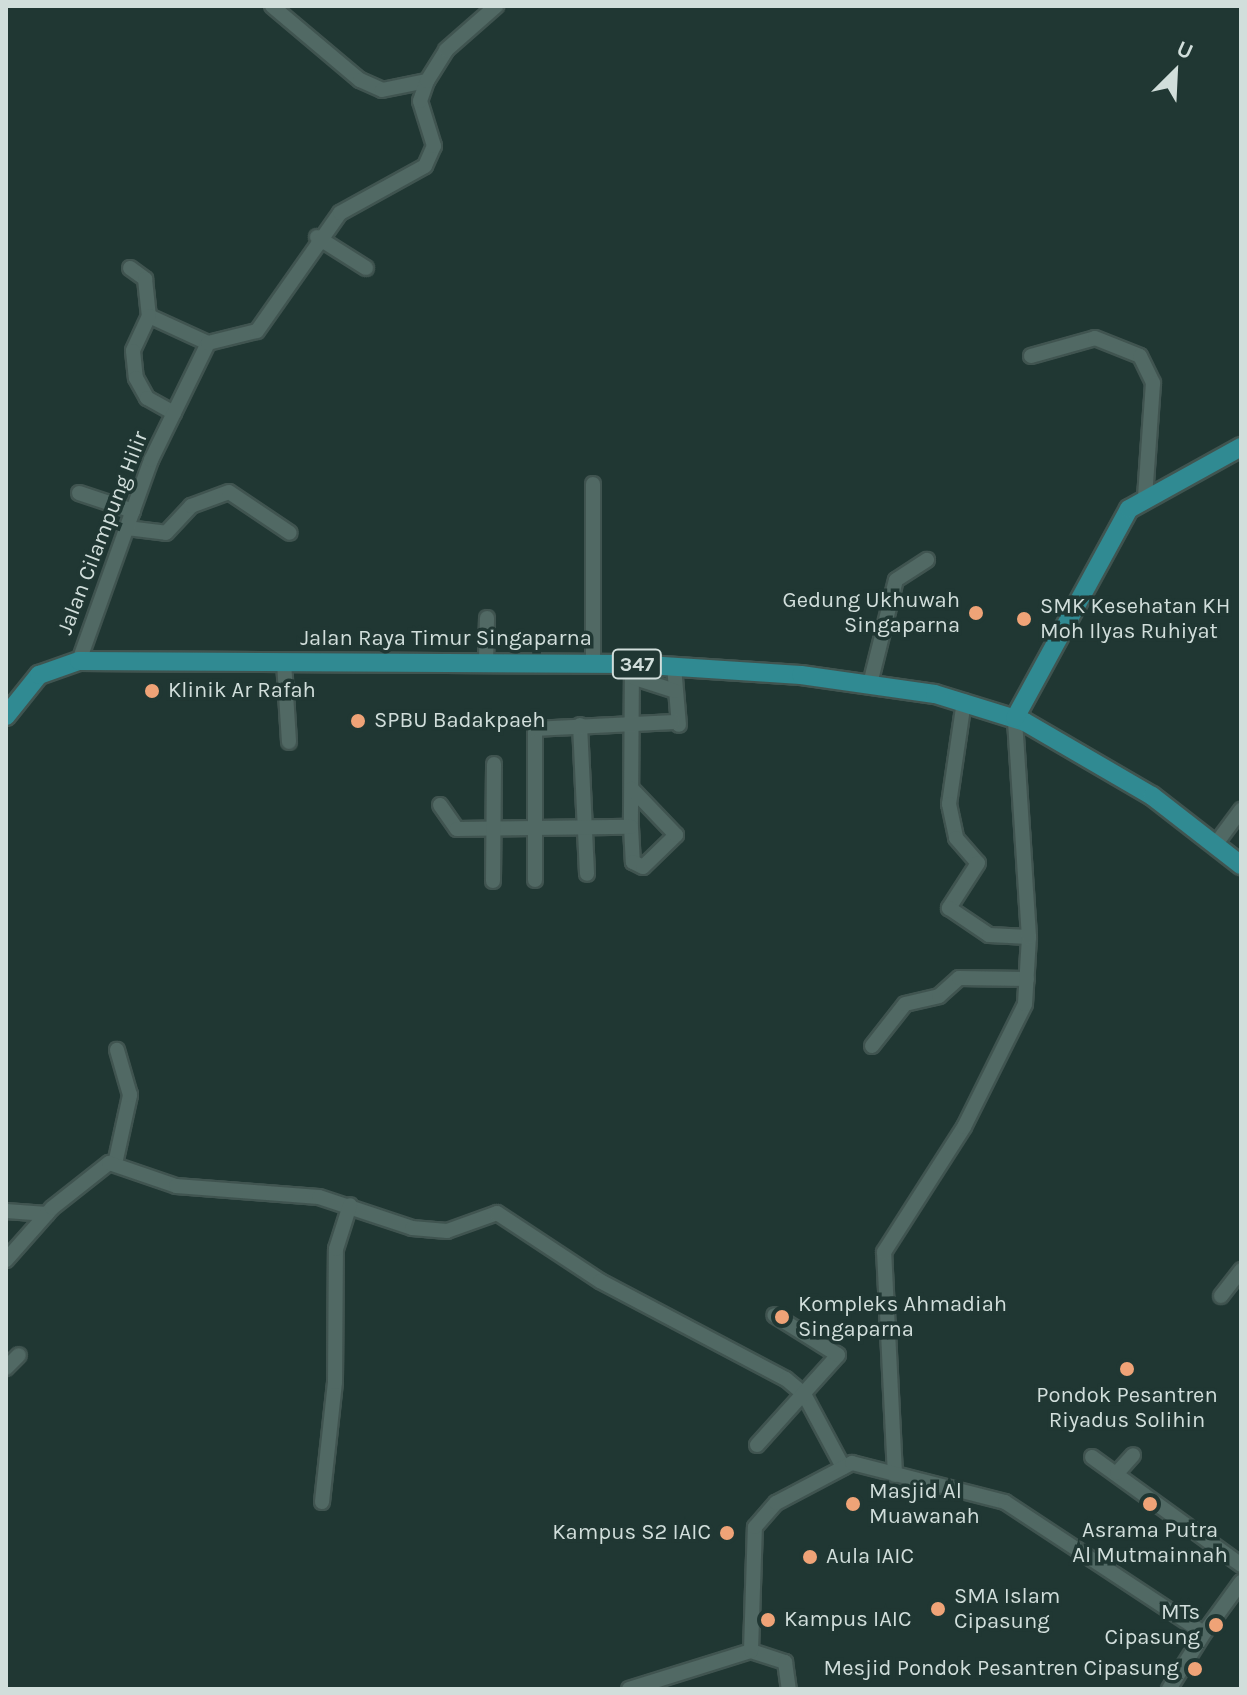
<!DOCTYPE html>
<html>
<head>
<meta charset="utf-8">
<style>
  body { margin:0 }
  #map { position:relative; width:1247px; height:1695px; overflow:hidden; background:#203733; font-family:Karla,sans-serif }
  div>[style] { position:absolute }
  .roads { filter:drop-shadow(2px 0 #405450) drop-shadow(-2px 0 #405450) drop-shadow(0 2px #405450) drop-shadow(0 -2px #405450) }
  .minor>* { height:14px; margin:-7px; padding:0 7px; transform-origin:7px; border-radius:7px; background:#516964 }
  .major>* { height:18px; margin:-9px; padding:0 9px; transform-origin:9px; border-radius:9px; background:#308a92 }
  .dots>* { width:22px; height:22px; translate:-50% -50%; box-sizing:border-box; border:4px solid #203733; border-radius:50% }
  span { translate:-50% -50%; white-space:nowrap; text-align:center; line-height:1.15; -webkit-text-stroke:7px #203733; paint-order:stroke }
  .shield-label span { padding:2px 6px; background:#203733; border:2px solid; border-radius:6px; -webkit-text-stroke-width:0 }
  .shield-label { font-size:20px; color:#d1dedb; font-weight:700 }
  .street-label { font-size:22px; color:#d1dedb }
  .poi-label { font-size:22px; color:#d1dedb }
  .right { translate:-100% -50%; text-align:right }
  .left { translate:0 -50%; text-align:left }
  .frame { position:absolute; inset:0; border:8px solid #d1dedb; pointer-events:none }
  .north { position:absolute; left:1135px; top:32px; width:80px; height:80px; -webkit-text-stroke:6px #203733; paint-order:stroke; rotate:24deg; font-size:22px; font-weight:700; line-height:32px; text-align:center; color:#d1dedb }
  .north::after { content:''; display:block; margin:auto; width:28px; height:36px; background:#d1dedb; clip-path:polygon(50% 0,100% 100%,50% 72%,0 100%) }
</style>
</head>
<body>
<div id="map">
  <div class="roads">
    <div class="minor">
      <i style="left:272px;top:6px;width:115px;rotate:40.1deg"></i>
      <i style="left:360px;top:80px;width:24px;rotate:24deg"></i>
      <i style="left:382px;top:90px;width:46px;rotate:-11.3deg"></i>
      <i style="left:317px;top:237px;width:58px;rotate:32.3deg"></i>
      <i style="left:130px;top:268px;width:19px;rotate:36deg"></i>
      <i style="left:145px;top:279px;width:37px;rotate:84deg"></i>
      <i style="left:149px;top:316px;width:65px;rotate:24.6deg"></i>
      <i style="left:149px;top:316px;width:38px;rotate:115deg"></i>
      <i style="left:133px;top:351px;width:27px;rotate:84deg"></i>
      <i style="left:136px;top:378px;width:23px;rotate:61deg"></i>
      <i style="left:147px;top:398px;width:31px;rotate:29deg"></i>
      <i style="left:1031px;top:356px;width:66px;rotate:-15.7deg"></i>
      <i style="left:1095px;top:338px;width:48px;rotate:21.8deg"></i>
      <i style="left:1140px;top:356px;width:30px;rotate:64deg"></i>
      <i style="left:1153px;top:383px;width:114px;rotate:94deg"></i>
      <i style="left:593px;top:484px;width:180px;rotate:90deg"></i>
      <i style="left:79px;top:493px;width:57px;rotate:18.4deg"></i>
      <i style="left:127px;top:528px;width:39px;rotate:7deg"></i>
      <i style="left:166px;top:533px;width:37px;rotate:-47deg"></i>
      <i style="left:191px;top:506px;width:40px;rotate:-20.2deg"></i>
      <i style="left:229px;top:492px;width:73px;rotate:33.9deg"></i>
      <i style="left:79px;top:661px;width:214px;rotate:-70.3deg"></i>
      <i style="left:151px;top:460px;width:130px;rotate:-64deg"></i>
      <i style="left:208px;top:343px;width:50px;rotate:-13.8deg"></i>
      <i style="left:257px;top:331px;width:144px;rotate:-54.9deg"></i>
      <i style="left:340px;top:213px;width:97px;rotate:-28.9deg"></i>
      <i style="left:425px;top:166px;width:22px;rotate:-66deg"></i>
      <i style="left:434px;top:146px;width:47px;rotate:-107.3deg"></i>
      <i style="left:420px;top:101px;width:21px;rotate:-71deg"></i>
      <i style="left:427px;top:81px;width:36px;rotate:-58deg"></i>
      <i style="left:446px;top:50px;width:67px;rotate:-41.3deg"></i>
      <i style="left:284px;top:662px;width:80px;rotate:86.4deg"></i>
      <i style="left:486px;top:662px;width:44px;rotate:-88.7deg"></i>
      <i style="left:632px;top:664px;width:163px;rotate:90.4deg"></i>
      <i style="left:631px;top:827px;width:35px;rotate:87deg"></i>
      <i style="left:633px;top:862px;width:11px;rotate:27deg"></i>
      <i style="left:643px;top:867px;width:46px;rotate:-44.1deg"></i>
      <i style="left:676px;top:835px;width:64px;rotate:-133.7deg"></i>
      <i style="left:674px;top:666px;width:59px;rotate:85.2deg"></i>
      <i style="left:632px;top:677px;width:45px;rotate:18deg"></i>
      <i style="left:870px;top:684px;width:107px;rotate:-76deg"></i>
      <i style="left:896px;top:580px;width:37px;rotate:-33deg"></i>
      <i style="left:964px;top:701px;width:104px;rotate:98.3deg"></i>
      <i style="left:949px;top:804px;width:35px;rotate:78deg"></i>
      <i style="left:956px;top:838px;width:33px;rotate:49deg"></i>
      <i style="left:978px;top:863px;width:54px;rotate:122.8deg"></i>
      <i style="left:949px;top:908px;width:48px;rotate:34deg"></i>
      <i style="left:989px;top:935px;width:40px;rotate:2.9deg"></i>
      <i style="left:580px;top:725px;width:149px;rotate:87.3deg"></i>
      <i style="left:440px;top:805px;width:29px;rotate:55deg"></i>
      <i style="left:457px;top:829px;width:174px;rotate:-0.7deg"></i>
      <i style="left:1215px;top:845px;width:44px;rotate:-53.4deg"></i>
      <i style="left:535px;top:880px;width:151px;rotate:-90deg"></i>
      <i style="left:535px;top:729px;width:138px;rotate:-2.9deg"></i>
      <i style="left:493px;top:881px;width:117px;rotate:-89.5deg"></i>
      <i style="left:872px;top:1046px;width:53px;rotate:-51.8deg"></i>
      <i style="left:905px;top:1004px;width:35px;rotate:-13deg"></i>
      <i style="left:939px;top:996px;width:27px;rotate:-42deg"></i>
      <i style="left:959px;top:978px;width:68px;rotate:0.8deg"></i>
      <i style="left:115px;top:1164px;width:71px;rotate:-77.7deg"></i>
      <i style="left:130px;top:1095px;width:47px;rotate:-106.1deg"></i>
      <i style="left:6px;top:1211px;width:41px;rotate:4.2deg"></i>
      <i style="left:6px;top:1260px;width:69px;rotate:-48.5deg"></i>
      <i style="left:52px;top:1208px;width:73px;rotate:-38.3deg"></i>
      <i style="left:109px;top:1163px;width:71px;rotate:18.9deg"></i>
      <i style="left:176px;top:1186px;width:143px;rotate:4.4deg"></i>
      <i style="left:319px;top:1197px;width:98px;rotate:18.4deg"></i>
      <i style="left:412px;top:1228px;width:35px;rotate:5deg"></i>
      <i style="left:447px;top:1231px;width:53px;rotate:-19.8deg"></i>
      <i style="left:497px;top:1213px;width:123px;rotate:33.4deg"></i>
      <i style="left:600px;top:1281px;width:210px;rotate:27.8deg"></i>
      <i style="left:786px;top:1379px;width:23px;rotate:40deg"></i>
      <i style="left:804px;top:1394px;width:83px;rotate:61.9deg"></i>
      <i style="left:1221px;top:1296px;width:33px;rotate:-52deg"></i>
      <i style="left:6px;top:1368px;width:18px;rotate:-45deg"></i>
      <i style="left:757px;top:1445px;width:121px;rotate:-48deg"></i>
      <i style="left:838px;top:1355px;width:75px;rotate:-148deg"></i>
      <i style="left:1092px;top:1457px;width:184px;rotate:35.9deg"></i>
      <i style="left:1117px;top:1473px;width:24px;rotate:-48deg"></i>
      <i style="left:895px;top:1475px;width:223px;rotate:-92.8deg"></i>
      <i style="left:884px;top:1252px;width:148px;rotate:-57.4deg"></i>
      <i style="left:964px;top:1127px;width:137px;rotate:-63.6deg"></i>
      <i style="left:1025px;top:1004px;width:67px;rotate:-86.6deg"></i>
      <i style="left:1029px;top:937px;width:219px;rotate:-93.7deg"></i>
      <i style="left:322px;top:1502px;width:121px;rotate:-83.8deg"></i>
      <i style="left:335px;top:1382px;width:133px;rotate:-89.6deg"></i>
      <i style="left:336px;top:1249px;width:46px;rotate:-72.3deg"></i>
      <i style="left:751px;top:1651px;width:36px;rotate:18deg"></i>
      <i style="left:785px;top:1662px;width:27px;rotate:82deg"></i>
      <i style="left:629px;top:1689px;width:128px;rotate:-17.3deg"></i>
      <i style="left:751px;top:1651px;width:124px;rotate:-88.2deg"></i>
      <i style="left:755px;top:1527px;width:32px;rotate:-49deg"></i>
      <i style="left:776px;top:1503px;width:86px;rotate:-27.8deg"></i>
      <i style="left:852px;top:1463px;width:158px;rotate:14.3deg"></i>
      <i style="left:1005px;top:1502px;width:238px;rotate:33.4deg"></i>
      <i style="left:1204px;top:1633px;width:63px;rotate:-54deg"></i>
      <i style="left:1169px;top:1689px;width:66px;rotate:-58deg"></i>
    </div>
    <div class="major">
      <i style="left:6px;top:716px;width:53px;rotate:-51.2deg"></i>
      <i style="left:39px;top:675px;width:42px;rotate:-19.3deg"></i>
      <i style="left:79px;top:661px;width:553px;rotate:0.31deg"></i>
      <i style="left:632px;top:664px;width:169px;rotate:3.7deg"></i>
      <i style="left:801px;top:675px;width:135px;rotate:8.1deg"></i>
      <i style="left:935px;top:694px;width:94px;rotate:17.3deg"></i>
      <i style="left:1025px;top:722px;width:147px;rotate:30.2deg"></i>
      <i style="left:1152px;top:796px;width:113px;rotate:37.8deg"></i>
      <i style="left:1015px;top:718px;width:238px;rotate:-61.4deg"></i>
      <i style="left:1129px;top:509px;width:128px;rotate:-29deg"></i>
    </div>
  </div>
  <div class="dots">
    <i style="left:976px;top:613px;background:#efa377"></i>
    <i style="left:1024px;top:619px;background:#efa377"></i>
    <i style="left:152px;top:691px;background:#efa377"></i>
    <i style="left:358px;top:721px;background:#efa377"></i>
    <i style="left:782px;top:1317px;background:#efa377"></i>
    <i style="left:1127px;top:1369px;background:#efa377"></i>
    <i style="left:853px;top:1504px;background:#efa377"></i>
    <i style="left:1150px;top:1504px;background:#efa377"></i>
    <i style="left:727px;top:1533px;background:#efa377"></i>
    <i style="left:810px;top:1557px;background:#efa377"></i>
    <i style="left:938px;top:1609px;background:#efa377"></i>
    <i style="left:768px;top:1620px;background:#efa377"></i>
    <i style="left:1216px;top:1625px;background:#efa377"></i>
    <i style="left:1195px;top:1669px;background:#efa377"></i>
  </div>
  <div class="shield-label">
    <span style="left:637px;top:664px">347</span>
  </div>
  <div class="street-label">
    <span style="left:103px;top:533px;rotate:-69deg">Jalan Cilampung Hilir</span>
    <span style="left:446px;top:639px">Jalan Raya Timur Singaparna</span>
  </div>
  <div class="poi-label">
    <span class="right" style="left:960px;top:613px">Gedung Ukhuwah<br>Singaparna</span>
    <span class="left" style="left:1040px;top:619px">SMK Kesehatan KH<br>Moh Ilyas Ruhiyat</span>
    <span class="left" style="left:168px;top:691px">Klinik Ar Rafah</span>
    <span class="left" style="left:374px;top:721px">SPBU Badakpaeh</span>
    <span class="left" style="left:798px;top:1317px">Kompleks Ahmadiah<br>Singaparna</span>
    <span style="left:1127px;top:1408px">Pondok Pesantren<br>Riyadus Solihin</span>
    <span class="left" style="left:869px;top:1504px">Masjid Al<br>Muawanah</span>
    <span style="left:1150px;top:1543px">Asrama Putra<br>Al Mutmainnah</span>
    <span class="right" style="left:711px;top:1533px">Kampus S2 IAIC</span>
    <span class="left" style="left:826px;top:1557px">Aula IAIC</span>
    <span class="left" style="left:954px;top:1609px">SMA Islam<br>Cipasung</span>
    <span class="right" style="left:1200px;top:1625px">MTs<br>Cipasung</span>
    <span class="left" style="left:784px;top:1620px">Kampus IAIC</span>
    <span class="right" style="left:1179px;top:1669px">Mesjid Pondok Pesantren Cipasung</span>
  </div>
  <div class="frame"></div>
  <div class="north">U</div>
</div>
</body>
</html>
